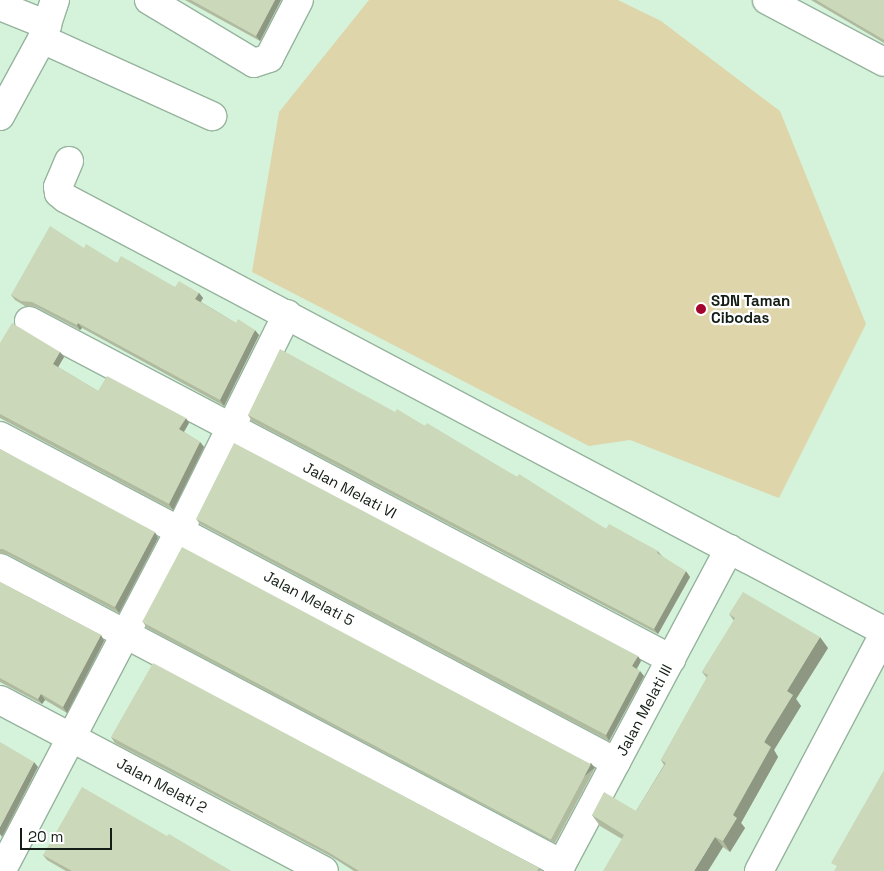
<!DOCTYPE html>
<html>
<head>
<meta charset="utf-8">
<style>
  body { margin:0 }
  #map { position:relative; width:884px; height:871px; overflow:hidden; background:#d5f3db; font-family:"Space Grotesk",sans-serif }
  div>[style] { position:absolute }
  .green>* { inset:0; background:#ded5ab }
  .roads { filter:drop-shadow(1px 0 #96b39d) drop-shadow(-1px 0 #96b39d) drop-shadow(0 1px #96b39d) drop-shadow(0 -1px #96b39d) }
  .street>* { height:28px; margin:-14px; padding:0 14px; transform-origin:14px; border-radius:14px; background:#fff }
  .secondary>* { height:28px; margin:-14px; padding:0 14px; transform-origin:14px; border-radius:14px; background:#fff }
  .wall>* { inset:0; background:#afba9f }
  .shaded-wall>* { inset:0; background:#8e9782; transform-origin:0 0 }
  .building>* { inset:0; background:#cbd8b9; transform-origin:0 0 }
  .dots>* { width:14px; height:14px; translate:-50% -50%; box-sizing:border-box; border:2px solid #fff; border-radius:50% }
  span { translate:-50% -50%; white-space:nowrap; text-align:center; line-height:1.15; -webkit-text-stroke:4.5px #fff; paint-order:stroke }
  .poi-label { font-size:15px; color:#141e16; font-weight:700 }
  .left { translate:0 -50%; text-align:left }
  .street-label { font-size:15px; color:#141e16 }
  .scale { position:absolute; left:20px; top:828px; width:92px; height:22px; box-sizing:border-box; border:2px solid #141e16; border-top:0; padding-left:6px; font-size:15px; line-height:18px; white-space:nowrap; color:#141e16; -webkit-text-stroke:4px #fff; paint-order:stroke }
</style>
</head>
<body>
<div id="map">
  <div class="green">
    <i style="clip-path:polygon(369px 0,618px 0,661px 21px,780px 111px,866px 324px,779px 498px,630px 440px,589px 446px,252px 272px,279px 112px)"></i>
  </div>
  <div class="roads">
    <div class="street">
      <i style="left:149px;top:0;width:122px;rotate:31deg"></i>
      <i style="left:254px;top:63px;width:16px;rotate:-18deg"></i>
      <i style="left:269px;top:58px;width:65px;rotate:-62.7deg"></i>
      <i style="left:767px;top:0;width:132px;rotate:27.9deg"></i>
      <i style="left:0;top:6px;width:51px;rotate:22deg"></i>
      <i style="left:42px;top:39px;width:187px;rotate:24.4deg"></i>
      <i style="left:0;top:116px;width:88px;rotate:-61.4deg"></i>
      <i style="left:42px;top:39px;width:41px;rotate:-71.6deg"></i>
      <i style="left:69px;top:161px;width:28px;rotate:113deg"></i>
      <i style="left:58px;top:187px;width:6px;rotate:81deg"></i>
      <i style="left:59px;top:193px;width:8px;rotate:40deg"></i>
      <i style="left:65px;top:198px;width:926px;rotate:27.87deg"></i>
      <i style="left:29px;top:321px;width:726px;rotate:27.77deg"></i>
      <i style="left:0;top:436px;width:697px;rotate:27.89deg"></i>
      <i style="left:0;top:568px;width:635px;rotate:27.78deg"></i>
      <i style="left:0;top:700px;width:366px;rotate:27.8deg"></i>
      <i style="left:2px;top:870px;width:384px;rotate:-62.4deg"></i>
      <i style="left:180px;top:530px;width:241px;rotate:-63.6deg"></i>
      <i style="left:558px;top:871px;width:365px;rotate:-62deg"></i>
    </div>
    <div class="secondary">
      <i style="left:759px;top:871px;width:268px;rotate:-62.2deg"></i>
    </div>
  </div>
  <div class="wall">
    <i style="clip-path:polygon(185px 0,281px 0,260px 41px)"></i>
    <i style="clip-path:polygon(811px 0,884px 0,884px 43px)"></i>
    <i style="clip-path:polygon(84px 248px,117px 263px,175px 287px,199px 293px,203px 298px,201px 302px,236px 323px,259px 335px,224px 406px,82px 328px,80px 330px,36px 307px,25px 306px,15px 300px,11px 295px)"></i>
    <i style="clip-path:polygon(0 343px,60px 352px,64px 357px,58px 367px,98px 391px,189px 423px,184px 432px,200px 442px,204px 447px,173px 510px,0 418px)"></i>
    <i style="clip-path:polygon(395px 412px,425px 426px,517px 477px,606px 529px,658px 551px,662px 556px,690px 577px,658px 634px,252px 421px,248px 415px)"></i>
    <i style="clip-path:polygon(0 449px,158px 538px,119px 613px,7px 554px,0 554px)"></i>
    <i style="clip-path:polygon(196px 519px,641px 661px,637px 669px,644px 676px,609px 741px,200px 524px)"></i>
    <i style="clip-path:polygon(0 582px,101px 635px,104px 641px,67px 713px,45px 700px,42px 704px,0 682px)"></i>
    <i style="clip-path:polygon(729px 614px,828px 648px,796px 699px,801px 706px,774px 750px,778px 757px,741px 823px,745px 828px,730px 852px,723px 847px,622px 839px,600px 826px,592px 815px,636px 811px,664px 765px,661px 760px,707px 678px,702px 672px,734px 621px)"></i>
    <i style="clip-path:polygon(143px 622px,595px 768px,555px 843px,147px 628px)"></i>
    <i style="clip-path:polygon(111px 737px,539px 868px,541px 871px,354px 871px,332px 857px,115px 743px)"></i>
    <i style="clip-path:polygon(167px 836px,231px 871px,66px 871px,47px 860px,43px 855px)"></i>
  </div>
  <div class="shaded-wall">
    <i style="clip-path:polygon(275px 0,281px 0,260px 41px,256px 36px)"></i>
    <i style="clip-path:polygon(199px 293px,203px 298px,199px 304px,195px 299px)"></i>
    <i style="clip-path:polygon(78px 323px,82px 328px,80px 330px,77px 325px)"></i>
    <i style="clip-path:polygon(255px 330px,259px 335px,224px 406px,220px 400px)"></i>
    <i style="clip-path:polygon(60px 352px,64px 357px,57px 369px,53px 364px)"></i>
    <i style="clip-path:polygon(186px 418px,189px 423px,182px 435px,179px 429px)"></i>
    <i style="clip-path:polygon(200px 442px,204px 447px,173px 510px,169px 504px)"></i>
    <i style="clip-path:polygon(155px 532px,158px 538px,119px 613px,115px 607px)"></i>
    <i style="clip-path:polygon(686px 571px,690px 577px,658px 634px,654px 629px)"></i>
    <i style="clip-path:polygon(101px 635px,104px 641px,67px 713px,63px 707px)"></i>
    <i style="clip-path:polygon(820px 637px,828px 648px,796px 699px,801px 706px,774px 750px,778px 757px,741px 823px,745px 828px,730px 852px,723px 841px,733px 815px,787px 691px)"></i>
    <i style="clip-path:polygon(638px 656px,641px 661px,635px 671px,632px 666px)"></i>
    <i style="clip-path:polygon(640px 671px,644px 676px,609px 741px,606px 735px)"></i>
    <i style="clip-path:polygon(41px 694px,45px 700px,42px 704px,38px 699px)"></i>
    <i style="clip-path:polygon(34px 762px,38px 767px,2px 837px,0 834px,0 827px)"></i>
    <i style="left:591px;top:763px;width:6px;height:84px;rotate:51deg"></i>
    <i style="clip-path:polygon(715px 837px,723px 847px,708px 871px,694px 871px)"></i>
  </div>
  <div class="building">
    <i style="clip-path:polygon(191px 0,275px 0,256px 36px)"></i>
    <i style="clip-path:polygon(816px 0,884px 0,884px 40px)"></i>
    <i style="clip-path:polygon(50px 226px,84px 248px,86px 244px,117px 263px,121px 256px,175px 287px,179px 281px,199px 293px,195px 299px,236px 323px,238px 319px,255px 330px,220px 400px,78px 323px,77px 325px,32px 302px,21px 301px,11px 295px)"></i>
    <i style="clip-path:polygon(12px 323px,60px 352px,53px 364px,98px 391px,107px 376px,186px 418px,179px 429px,200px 442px,169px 504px,0 414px,0 343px)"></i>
    <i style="clip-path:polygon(280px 349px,395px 412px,397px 409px,425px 426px,427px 423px,517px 477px,519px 474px,606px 529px,609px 524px,658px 551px,657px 553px,686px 571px,654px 629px,248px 415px)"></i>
    <i style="clip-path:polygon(234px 443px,638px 656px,632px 666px,640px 671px,606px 735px,196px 519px)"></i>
    <i style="clip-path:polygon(0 449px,155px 532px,115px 607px,3px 549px,0 549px)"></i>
    <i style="left:182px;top:547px;width:463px;height:85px;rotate:28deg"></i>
    <i style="clip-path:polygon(0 582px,101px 635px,63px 707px,41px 694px,38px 699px,0 678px)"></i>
    <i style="clip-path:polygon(743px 592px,820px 637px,787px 691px,793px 695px,764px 742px,771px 747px,733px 815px,737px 818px,723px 841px,715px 837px,694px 871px,603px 871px,624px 835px,592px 815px,604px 792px,636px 811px,666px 763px,661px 760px,708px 675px,702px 672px,735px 618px,729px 614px)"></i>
    <i style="clip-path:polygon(153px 663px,539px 868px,537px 871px,359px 871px,328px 852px,111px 737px)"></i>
    <i style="clip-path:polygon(0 742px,34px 762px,0 827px)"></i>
    <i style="clip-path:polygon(884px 770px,884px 871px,834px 871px,837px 866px,831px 863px)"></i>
    <i style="clip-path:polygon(82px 787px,167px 836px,169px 834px,231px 871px,72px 871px,43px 855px)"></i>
  </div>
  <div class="dots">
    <i style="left:701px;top:309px;background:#a3042f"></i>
  </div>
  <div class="poi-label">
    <span class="left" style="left:711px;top:309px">SDN Taman<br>Cibodas</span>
  </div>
  <div class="street-label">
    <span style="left:350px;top:490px;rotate:28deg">Jalan Melati VI</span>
    <span style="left:309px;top:598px;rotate:28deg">Jalan Melati 5</span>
    <span style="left:644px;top:710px;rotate:-62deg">Jalan Melati III</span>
    <span style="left:162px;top:785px;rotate:28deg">Jalan Melati 2</span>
  </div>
  <div class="scale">20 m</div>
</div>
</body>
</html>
